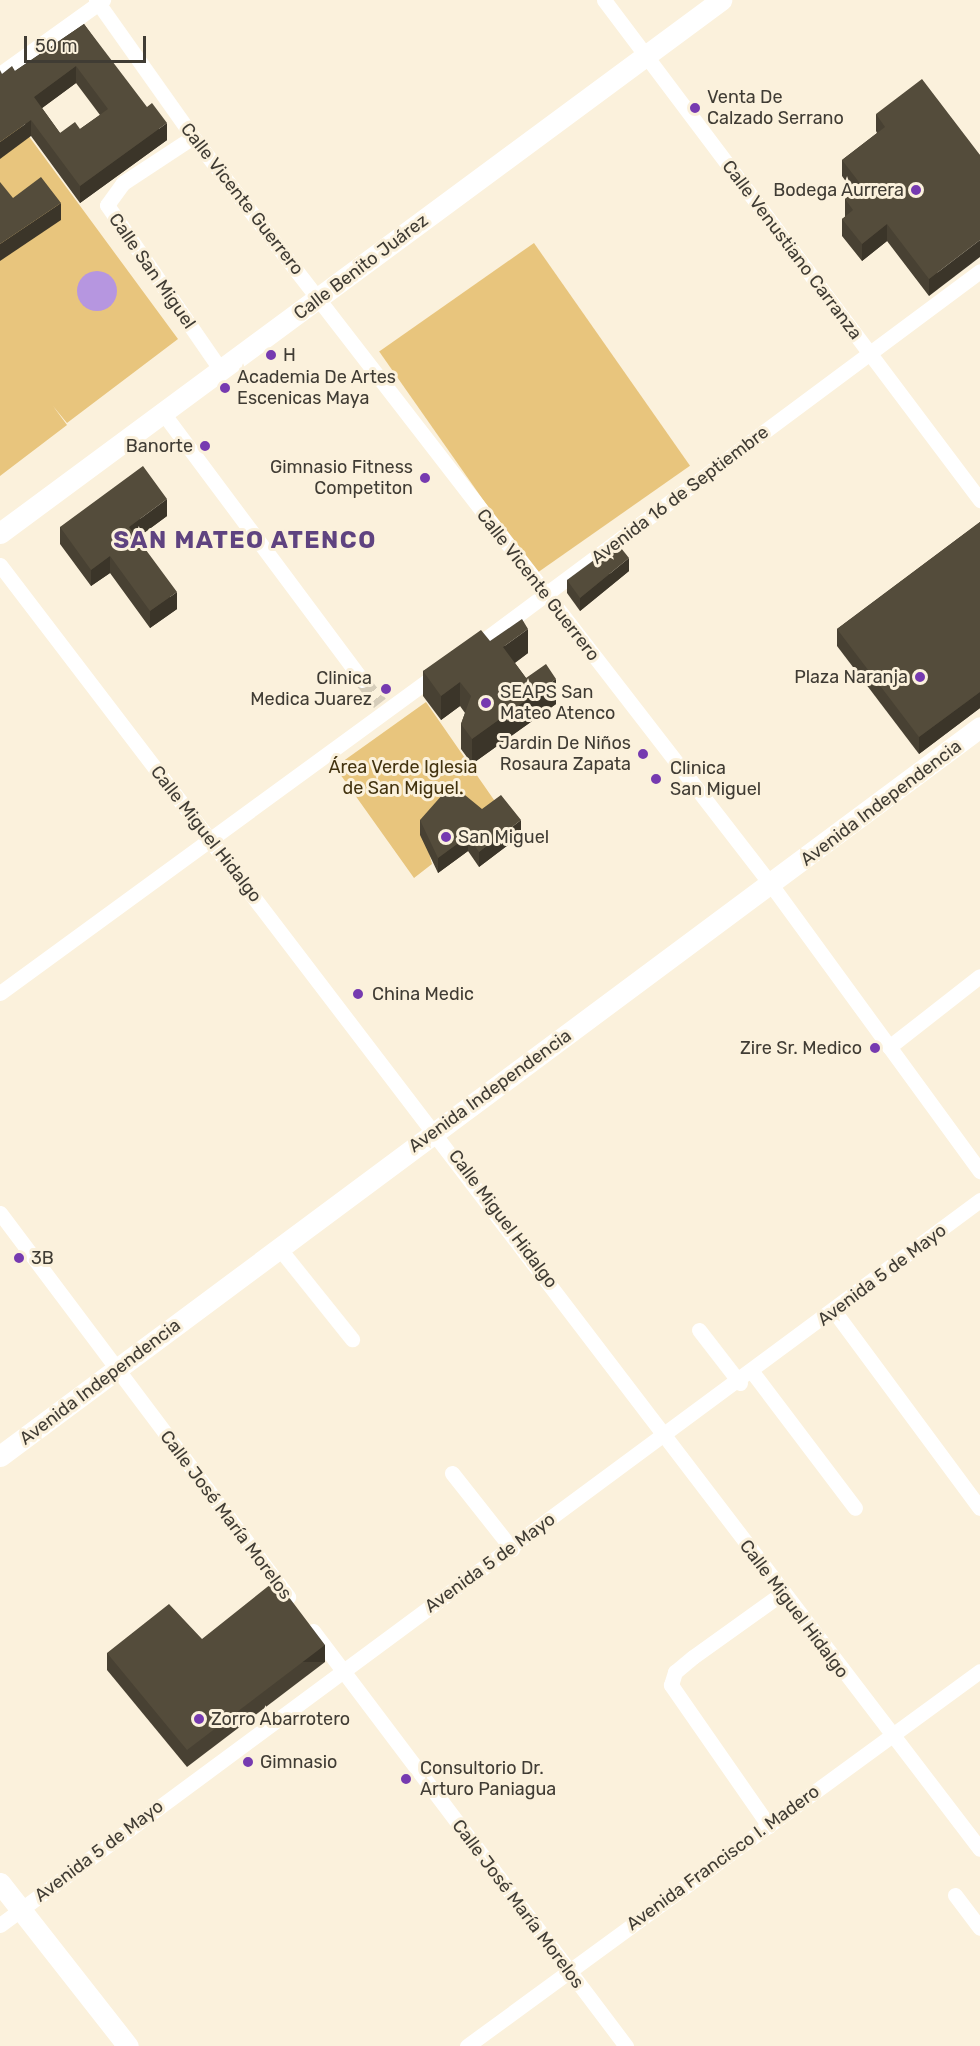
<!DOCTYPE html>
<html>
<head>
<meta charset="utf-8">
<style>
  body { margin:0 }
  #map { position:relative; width:980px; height:2046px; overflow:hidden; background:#fbf1dc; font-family:Rubik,sans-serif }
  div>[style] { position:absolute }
  .green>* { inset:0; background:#e8c57d; transform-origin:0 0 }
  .water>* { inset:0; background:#b696e0 }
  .round { border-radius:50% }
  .street-tunnel>* { height:15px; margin-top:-7.5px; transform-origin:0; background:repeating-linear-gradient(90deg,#d6cdba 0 15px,transparent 0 23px) }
  .street>* { height:15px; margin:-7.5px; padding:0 7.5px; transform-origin:7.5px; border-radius:7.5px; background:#fff }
  .secondary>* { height:21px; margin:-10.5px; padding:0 10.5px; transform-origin:10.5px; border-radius:10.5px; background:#fff }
  .wall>* { inset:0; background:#484133 }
  .shaded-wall>* { inset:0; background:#3b3529; transform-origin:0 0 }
  .building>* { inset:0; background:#544c3b }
  .dots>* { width:16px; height:16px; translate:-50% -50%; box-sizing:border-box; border:3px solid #fbf1dc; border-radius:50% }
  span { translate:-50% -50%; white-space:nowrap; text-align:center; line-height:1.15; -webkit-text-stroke:6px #fbf1dc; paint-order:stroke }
  .poi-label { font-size:18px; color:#403c34 }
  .left { translate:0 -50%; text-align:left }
  .right { translate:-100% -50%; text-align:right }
  .street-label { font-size:18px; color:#403c34 }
  .park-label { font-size:18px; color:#43330f }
  .district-label { font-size:24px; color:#5f4380; font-weight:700; letter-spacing:1.5px }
  .scale { position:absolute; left:24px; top:36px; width:122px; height:27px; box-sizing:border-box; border:3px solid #403c34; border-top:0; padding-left:8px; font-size:18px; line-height:21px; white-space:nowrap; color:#403c34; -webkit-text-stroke:4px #fbf1dc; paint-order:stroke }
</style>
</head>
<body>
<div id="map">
  <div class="green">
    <i style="clip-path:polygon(0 97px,178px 339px,67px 423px,53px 406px,67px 425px,0 476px)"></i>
    <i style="left:534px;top:243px;width:272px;height:189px;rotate:55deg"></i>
    <i style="clip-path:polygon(426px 702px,501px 810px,425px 837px,432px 864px,414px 878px,335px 767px)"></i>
  </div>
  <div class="water">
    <i class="round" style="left:77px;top:271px;width:40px;height:40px"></i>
  </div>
  <div class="street-tunnel">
    <i style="left:362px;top:680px;width:29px;rotate:52deg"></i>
  </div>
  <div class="street">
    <i style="left:96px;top:0;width:168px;rotate:54.7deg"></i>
    <i style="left:193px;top:137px;width:947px;rotate:52.29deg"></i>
    <i style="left:772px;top:886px;width:353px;rotate:53.9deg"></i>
    <i style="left:604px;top:0;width:626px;rotate:53.06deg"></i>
    <i style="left:0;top:74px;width:127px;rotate:-35.7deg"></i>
    <i style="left:193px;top:137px;width:84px;rotate:146.7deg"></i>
    <i style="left:123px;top:183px;width:27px;rotate:126deg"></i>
    <i style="left:107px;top:205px;width:201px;rotate:55.4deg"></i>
    <i style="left:163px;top:413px;width:333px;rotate:53.3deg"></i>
    <i style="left:0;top:565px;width:1615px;rotate:52.65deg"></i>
    <i style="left:472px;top:649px;width:633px;rotate:-36.65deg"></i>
    <i style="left:0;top:993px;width:542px;rotate:-36.15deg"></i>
    <i style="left:889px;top:1047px;width:115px;rotate:-38deg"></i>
    <i style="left:0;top:1213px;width:480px;rotate:53.1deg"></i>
    <i style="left:279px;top:1248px;width:117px;rotate:51.3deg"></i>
    <i style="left:834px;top:1311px;width:245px;rotate:53.5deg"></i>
    <i style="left:699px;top:1330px;width:67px;rotate:52.3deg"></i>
    <i style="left:753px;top:1373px;width:169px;rotate:52.9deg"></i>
    <i style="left:452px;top:1473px;width:97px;rotate:51.7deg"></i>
    <i style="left:313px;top:1631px;width:520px;rotate:52.98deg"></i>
    <i style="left:769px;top:1826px;width:172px;rotate:-124.8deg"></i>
    <i style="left:671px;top:1685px;width:14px;rotate:-73deg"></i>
    <i style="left:675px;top:1672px;width:23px;rotate:-40deg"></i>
    <i style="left:693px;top:1657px;width:108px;rotate:-35.6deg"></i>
    <i style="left:955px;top:1895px;width:41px;rotate:52.9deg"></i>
    <i style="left:0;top:1925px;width:1219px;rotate:-36.49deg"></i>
    <i style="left:467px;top:2046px;width:635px;rotate:-36.17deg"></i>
  </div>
  <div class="secondary">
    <i style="left:0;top:533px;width:897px;rotate:-36.47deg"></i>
    <i style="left:0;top:1456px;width:1221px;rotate:-36.64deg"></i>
    <i style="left:0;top:1883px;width:207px;rotate:51.9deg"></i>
  </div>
  <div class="wall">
    <i style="clip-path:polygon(evenodd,84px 24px,167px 140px,80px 203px,31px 136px,2px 74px,15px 71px,84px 24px,76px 83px,100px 115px,80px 129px,60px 133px,42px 108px,76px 83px)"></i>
    <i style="clip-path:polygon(876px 114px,980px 155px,929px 296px,887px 241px,862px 261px,842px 236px,842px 219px,845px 217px,845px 199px,854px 193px,842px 176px,842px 160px,877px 133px,876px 131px)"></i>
    <i style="clip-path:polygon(167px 516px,137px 538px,177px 609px,150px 628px,110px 573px,91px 586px,60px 544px,60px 527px)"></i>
    <i style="clip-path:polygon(980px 522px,980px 708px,919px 754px,837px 646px,837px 629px)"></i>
    <i style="clip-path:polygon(629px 571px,580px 611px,567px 593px,567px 580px)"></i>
    <i style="clip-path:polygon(490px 641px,528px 653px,515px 663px,526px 678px,556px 704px,472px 764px,461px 749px,461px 724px,465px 713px,460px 706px,441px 720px,423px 696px,423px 671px)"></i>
    <i style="clip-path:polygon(482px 809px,521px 835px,479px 867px,468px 851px,438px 873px,420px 835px,420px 820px)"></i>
    <i style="clip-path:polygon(202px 1639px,325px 1662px,187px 1767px,107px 1670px,107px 1653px)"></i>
  </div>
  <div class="shaded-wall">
    <i style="clip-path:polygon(76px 66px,76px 83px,34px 114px,34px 97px)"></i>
    <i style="clip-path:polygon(31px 120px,31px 136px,0 159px,0 142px)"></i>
    <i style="clip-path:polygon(167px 123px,167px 140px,80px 203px,80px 186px)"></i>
    <i style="clip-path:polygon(61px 203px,61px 220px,0 261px,0 244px)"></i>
    <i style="clip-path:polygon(887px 224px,887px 241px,862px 261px,862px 244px)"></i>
    <i style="clip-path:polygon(980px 240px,980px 257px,929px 296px,929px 279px)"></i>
    <i style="clip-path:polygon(167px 499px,167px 516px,129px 544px,129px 527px)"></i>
    <i style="clip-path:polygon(110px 556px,110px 573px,91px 586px,91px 570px)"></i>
    <i style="clip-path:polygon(629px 558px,629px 571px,580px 611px,580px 598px)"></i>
    <i style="clip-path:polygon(177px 592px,177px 609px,150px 628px,150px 611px)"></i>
    <i style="clip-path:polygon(528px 629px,528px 653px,503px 671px,503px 647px)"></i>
    <i style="clip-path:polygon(556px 679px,556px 704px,472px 764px,472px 739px)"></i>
    <i style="clip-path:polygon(460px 682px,460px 706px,441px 720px,441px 696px)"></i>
    <i style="clip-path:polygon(980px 692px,980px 708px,919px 754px,919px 737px)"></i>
    <i style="clip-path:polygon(521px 820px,521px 835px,479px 867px,479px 852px)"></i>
    <i style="clip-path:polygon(468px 836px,468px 851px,438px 873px,438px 858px)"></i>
    <i style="left:325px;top:1645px;width:17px;height:173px;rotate:90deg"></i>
  </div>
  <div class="building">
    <i style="clip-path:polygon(evenodd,84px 24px,147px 107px,152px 103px,167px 123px,80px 186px,31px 120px,0 142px,0 70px,2px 74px,12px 66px,15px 71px,84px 24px,76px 66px,108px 109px,80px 129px,75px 122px,60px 133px,34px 97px,76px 66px)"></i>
    <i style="clip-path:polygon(922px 79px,980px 155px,980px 240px,929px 279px,887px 224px,862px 244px,842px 219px,853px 210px,845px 199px,862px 186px,842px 160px,885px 127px,876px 114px)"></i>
    <i style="clip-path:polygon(41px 177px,61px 203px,0 244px,0 182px,13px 198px)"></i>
    <i style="clip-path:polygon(143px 466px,167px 499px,129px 527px,177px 592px,150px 611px,110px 556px,91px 570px,60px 527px)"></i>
    <i style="clip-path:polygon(980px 522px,980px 692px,919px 737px,837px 629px)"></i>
    <i style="clip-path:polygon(617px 543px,629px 558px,580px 598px,567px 580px)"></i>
    <i style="clip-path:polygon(522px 619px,528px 629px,503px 647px,526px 678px,546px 664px,556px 679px,472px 739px,461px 724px,471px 696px,460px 682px,441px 696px,423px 671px,481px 630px,490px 641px)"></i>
    <i style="clip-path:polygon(460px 791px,482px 809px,501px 795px,521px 820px,479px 852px,468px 836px,438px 858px,420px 820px,443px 794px)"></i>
    <i style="clip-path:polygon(276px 1580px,325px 1645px,187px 1750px,107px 1653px,169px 1604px,202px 1639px)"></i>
  </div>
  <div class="dots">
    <i style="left:695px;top:108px;background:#763ab0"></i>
    <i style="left:916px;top:190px;background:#763ab0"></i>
    <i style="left:271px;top:355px;background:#763ab0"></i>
    <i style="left:225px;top:388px;background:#763ab0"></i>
    <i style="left:205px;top:446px;background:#763ab0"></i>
    <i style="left:425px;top:478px;background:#763ab0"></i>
    <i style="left:920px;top:677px;background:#763ab0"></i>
    <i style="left:386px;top:689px;background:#763ab0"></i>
    <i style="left:486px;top:703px;background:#763ab0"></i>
    <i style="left:643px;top:754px;background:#763ab0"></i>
    <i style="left:656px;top:779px;background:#763ab0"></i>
    <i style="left:446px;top:837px;background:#763ab0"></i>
    <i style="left:358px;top:994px;background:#763ab0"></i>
    <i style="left:875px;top:1048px;background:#763ab0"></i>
    <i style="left:19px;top:1258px;background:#763ab0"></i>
    <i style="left:199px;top:1719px;background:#763ab0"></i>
    <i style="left:248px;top:1762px;background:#763ab0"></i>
    <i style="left:406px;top:1779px;background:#763ab0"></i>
  </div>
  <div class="poi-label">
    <span class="left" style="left:707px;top:108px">Venta De<br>Calzado Serrano</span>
    <span class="right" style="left:904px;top:190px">Bodega Aurrera</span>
    <span class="left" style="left:283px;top:355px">H</span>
    <span class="left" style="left:237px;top:388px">Academia De Artes<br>Escenicas Maya</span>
    <span class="right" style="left:193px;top:446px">Banorte</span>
    <span class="right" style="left:413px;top:478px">Gimnasio Fitness<br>Competiton</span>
    <span class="right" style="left:908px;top:677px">Plaza Naranja</span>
    <span class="right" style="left:372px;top:689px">Clinica<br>Medica Juarez</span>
    <span class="left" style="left:500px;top:703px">SEAPS San<br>Mateo Atenco</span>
    <span class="right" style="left:631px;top:754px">Jardin De Niños<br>Rosaura Zapata</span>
    <span class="left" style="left:670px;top:779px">Clinica<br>San Miguel</span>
    <span class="left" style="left:458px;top:837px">San Miguel</span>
    <span class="left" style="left:372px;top:994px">China Medic</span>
    <span class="right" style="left:862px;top:1048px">Zire Sr. Medico</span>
    <span class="left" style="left:31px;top:1258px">3B</span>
    <span class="left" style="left:211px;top:1719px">Zorro Abarrotero</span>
    <span class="left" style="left:260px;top:1762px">Gimnasio</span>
    <span class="left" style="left:420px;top:1779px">Consultorio Dr.<br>Arturo Paniagua</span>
  </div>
  <div class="street-label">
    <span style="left:242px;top:199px;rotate:52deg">Calle Vicente Guerrero</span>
    <span style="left:792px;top:250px;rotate:53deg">Calle Venustiano Carranza</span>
    <span style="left:361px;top:267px;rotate:-37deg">Calle Benito Juárez</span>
    <span style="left:152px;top:271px;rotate:55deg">Calle San Miguel</span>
    <span style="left:680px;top:495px;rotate:-37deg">Avenida 16 de Septiembre</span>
    <span style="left:538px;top:585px;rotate:52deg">Calle Vicente Guerrero</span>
    <span style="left:881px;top:803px;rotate:-37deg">Avenida Independencia</span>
    <span style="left:206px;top:834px;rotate:52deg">Calle Miguel Hidalgo</span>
    <span style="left:490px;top:1091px;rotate:-36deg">Avenida Independencia</span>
    <span style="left:503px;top:1219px;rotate:53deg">Calle Miguel Hidalgo</span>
    <span style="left:882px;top:1275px;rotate:-37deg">Avenida 5 de Mayo</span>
    <span style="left:100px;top:1382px;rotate:-37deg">Avenida Independencia</span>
    <span style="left:226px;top:1515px;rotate:53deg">Calle José María Morelos</span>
    <span style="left:490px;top:1563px;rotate:-36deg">Avenida 5 de Mayo</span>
    <span style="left:794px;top:1609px;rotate:53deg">Calle Miguel Hidalgo</span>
    <span style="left:99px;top:1851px;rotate:-37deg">Avenida 5 de Mayo</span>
    <span style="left:723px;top:1858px;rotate:-36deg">Avenida Francisco I. Madero</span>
    <span style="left:518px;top:1904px;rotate:53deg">Calle José María Morelos</span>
  </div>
  <div class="park-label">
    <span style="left:403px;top:778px">Área Verde Iglesia<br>de San Miguel.</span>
  </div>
  <div class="district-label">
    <span style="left:245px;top:541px">SAN MATEO ATENCO</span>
  </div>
  <div class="scale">50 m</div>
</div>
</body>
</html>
